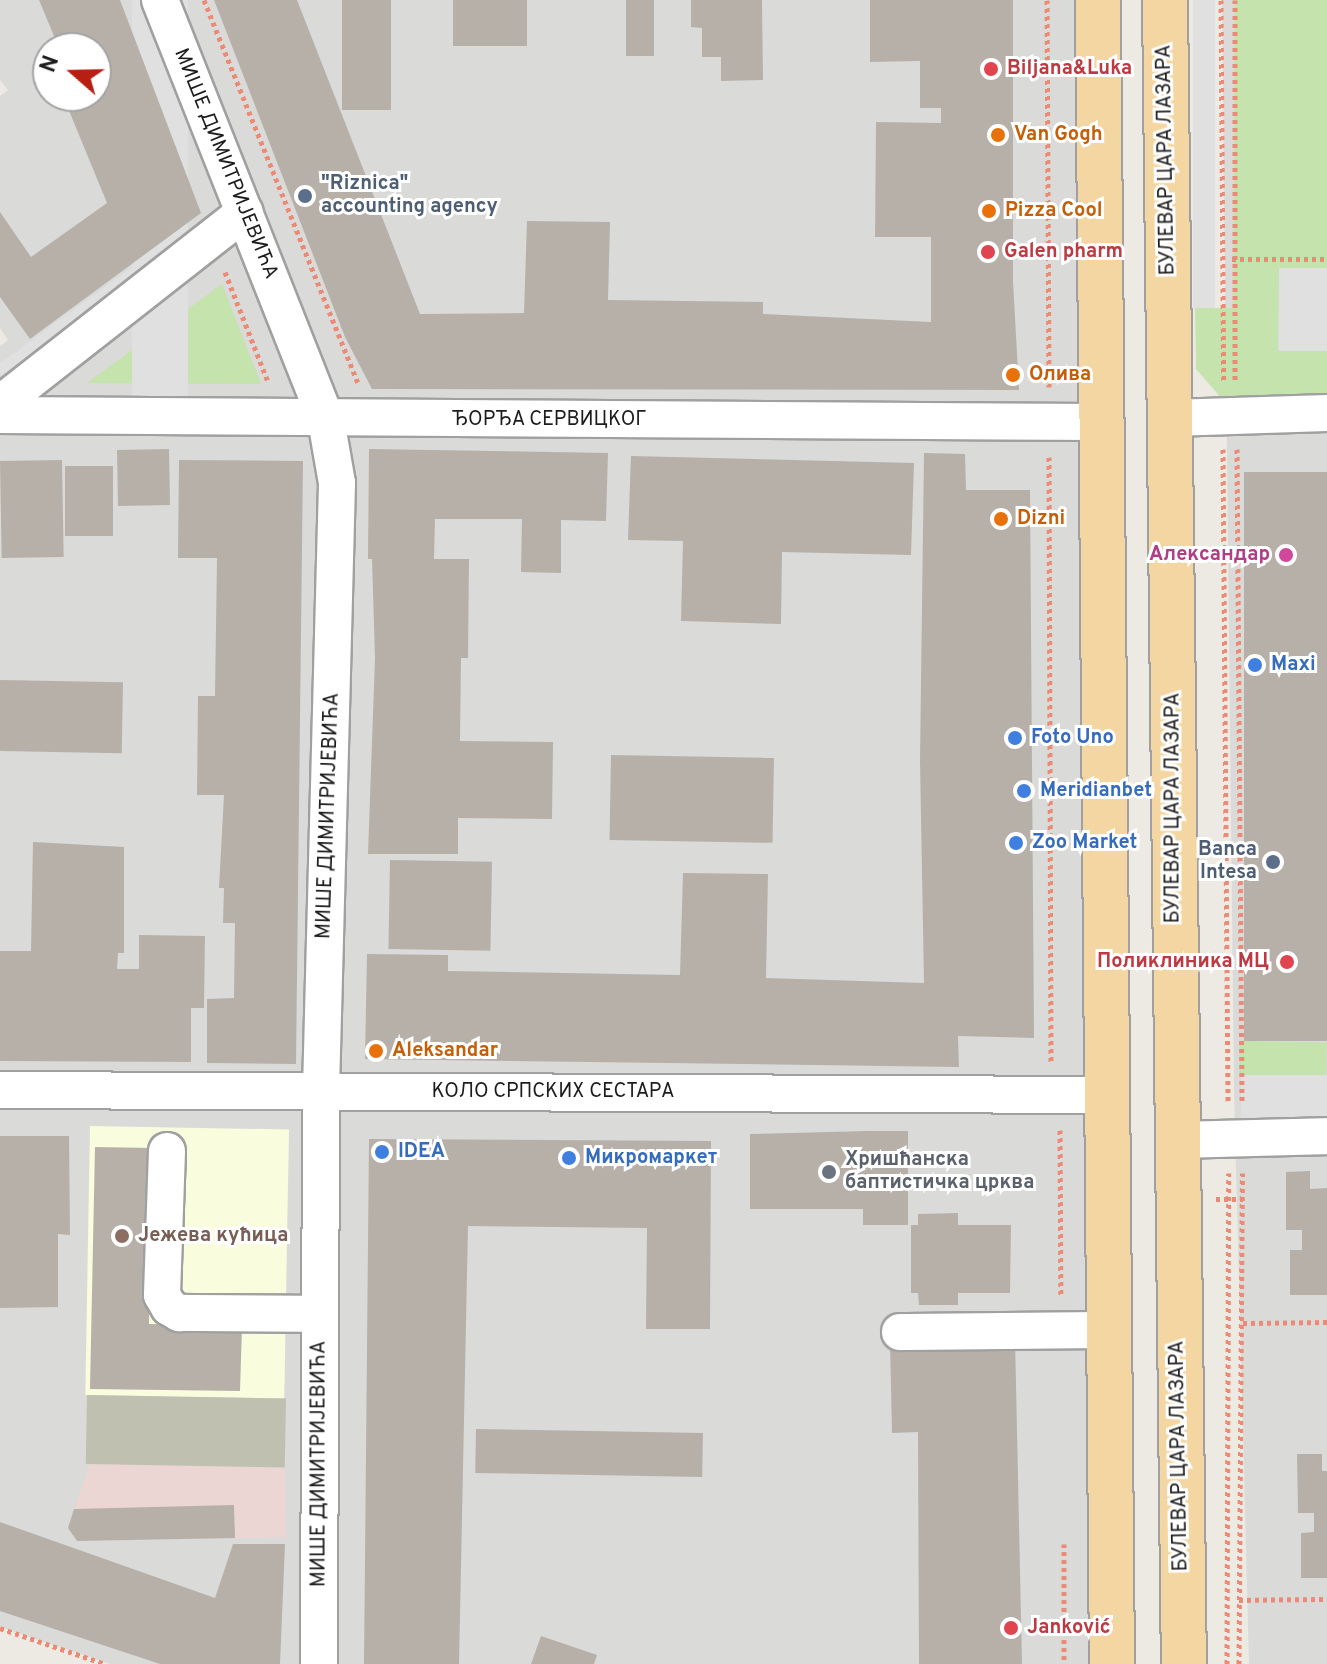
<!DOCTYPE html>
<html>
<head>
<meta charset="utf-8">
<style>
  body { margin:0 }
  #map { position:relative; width:1327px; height:1664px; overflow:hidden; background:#edeae3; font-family:Overpass,sans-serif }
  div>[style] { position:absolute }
  .residential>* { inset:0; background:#dadad9 }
  .commercial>* { inset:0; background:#ecd6d4 }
  .education>* { inset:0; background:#f9fcdd; transform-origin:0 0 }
  .construction>* { inset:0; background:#bfc0b0; transform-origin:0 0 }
  .grass>* { inset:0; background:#c4e3ad; transform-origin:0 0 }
  .parking>* { inset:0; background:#e0e0e0; transform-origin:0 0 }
  .building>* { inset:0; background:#b6b0a9; transform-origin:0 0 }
  .path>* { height:5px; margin-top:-2.5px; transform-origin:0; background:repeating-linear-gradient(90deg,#ec8a75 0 4px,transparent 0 8px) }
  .roads { filter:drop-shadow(2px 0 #a0a0a0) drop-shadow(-2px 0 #a0a0a0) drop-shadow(0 2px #a0a0a0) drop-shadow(0 -2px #a0a0a0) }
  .minor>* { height:36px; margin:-18px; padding:0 18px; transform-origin:18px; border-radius:18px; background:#fff }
  .major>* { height:44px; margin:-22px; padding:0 22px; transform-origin:22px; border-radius:22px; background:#f3d6a2 }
  .dots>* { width:22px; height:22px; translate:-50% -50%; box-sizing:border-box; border:4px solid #fff; border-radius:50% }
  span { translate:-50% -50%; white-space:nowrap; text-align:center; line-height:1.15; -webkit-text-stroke:6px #fff; paint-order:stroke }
  .health-label { font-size:20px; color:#be3a42; font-weight:700 }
  .left { translate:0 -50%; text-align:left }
  .right { translate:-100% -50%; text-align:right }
  .food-label { font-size:20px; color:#c56008; font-weight:700 }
  .street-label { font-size:20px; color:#1c1c1c }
  .service-label { font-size:20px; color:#4e5e75; font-weight:700 }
  .hotel-label { font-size:20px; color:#b23c85; font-weight:700 }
  .shop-label { font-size:20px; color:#366cbe; font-weight:700 }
  .worship-label { font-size:20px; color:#5b616d; font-weight:700 }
  .education-label { font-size:20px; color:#785e54; font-weight:700 }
  .north { position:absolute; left:32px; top:32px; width:80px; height:80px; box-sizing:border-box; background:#fff; border:2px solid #a4a4a4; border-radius:50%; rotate:290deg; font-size:22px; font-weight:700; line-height:32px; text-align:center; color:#1c1c1c }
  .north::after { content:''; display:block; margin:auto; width:28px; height:36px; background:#b61f12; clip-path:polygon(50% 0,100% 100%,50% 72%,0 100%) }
</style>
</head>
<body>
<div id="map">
  <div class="residential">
    <i style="clip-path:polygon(evenodd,0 0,1080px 0,1092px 1664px,110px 1664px,0 1627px,0 346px,8px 340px,0 328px,0 96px,8px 90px,0 80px,0 0,48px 48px,96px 48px,96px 96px,48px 96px,48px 48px)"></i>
    <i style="clip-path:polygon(1222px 0,1327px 0,1327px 1664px,1249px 1664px,1234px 1091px)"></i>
  </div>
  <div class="commercial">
    <i style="clip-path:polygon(285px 1462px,286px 1537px,77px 1541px,68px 1528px,90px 1464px)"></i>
  </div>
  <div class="education">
    <i style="left:90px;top:1126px;width:199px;height:269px;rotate:1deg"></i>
  </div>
  <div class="construction">
    <i style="left:87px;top:1395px;width:199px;height:69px;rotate:1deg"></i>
  </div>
  <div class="grass">
    <i style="clip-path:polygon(1235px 0,1327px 0,1327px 268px,1279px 268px,1278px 351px,1327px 351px,1327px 412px,1236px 415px,1196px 369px,1195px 308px,1233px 308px)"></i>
    <i style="clip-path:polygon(222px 284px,261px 384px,87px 383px)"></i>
    <i style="left:1240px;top:1041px;width:87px;height:35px;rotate:1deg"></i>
  </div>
  <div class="parking">
    <i style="left:132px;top:0;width:56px;height:421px"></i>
    <i style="left:1193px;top:0;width:22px;height:308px"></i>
    <i style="left:186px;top:228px;width:24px;height:236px;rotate:54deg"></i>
    <i style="left:1279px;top:268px;width:48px;height:83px"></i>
    <i style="left:1327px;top:1075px;width:61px;height:86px;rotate:90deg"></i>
  </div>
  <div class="building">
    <i style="clip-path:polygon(39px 0,120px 0,201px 213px,30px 339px,0 297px,0 212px,31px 257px,107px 203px,63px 96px,96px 96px,96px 48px,59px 48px)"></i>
    <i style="clip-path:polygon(214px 0,297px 0,420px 314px,524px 313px,527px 221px,610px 222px,608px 300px,763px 302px,763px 314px,931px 322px,931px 237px,875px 237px,876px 122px,941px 123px,941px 108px,920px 108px,920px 61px,870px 62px,870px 0,1013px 0,1013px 281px,1019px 390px,372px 389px,345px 337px)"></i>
    <i style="left:342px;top:0;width:49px;height:110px"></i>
    <i style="left:453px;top:0;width:74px;height:46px"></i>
    <i style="left:626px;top:0;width:28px;height:56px"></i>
    <i style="clip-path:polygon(691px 0,762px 0,763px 80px,721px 81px,721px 57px,702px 57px,702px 28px,691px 27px)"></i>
    <i style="left:169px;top:449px;width:56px;height:52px;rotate:89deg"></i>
    <i style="clip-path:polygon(369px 449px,608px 453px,606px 521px,561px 520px,561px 573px,521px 572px,522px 519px,435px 519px,434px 559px,469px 559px,468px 658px,461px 658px,460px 741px,553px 742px,552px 819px,458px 818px,458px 854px,368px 854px,375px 658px,372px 559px,368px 559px)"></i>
    <i style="clip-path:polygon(924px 453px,965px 454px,966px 490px,1030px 490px,1034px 1038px,958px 1036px,959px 1067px,365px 1059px,367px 954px,448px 955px,448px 971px,680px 975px,683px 873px,768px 874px,766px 978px,924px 983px,920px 761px)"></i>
    <i style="clip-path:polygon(631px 456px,914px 463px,911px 555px,782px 552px,781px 624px,681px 621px,683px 541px,628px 540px)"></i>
    <i style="left:62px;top:460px;width:97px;height:62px;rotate:89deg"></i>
    <i style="clip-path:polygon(179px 460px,303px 461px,296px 1064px,207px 1063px,207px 999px,234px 998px,235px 923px,223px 923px,224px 888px,219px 888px,224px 795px,197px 795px,198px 696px,215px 696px,217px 558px,178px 558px)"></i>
    <i style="left:65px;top:466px;width:48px;height:70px"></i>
    <i style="left:1244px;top:472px;width:83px;height:569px"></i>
    <i style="left:0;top:680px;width:123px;height:71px;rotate:1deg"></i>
    <i style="left:611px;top:755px;width:163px;height:85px;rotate:1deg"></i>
    <i style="clip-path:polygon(33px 842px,124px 847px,124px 953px,118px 953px,117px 969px,139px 969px,139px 935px,205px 936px,204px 1008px,191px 1008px,191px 1062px,0 1061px,0 951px,31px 951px)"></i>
    <i style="left:390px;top:860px;width:102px;height:89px;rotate:1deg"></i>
    <i style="clip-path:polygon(868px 1131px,908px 1131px,908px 1225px,863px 1225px,863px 1209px,750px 1209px,750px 1134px)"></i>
    <i style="clip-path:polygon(0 1136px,69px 1136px,70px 1235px,58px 1234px,58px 1307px,0 1308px)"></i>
    <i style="clip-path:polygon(369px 1139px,711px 1141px,710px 1329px,646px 1329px,647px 1228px,468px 1226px,459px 1664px,364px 1664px)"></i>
    <i style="clip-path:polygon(95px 1147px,153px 1148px,149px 1324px,242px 1326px,240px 1391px,90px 1389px)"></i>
    <i style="clip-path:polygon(1310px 1171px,1310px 1189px,1327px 1188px,1327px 1295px,1290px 1295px,1290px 1250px,1302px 1250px,1302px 1230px,1286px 1230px,1286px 1172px)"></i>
    <i style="clip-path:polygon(958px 1213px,958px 1225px,1011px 1225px,1010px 1293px,958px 1293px,958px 1305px,919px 1305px,918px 1293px,911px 1293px,911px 1225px,918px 1225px,918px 1214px)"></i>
    <i style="clip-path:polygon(1015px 1338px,1022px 1664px,919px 1664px,918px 1432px,892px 1433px,890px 1343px)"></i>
    <i style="left:476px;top:1429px;width:227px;height:44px;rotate:1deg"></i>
    <i style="clip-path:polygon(1297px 1454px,1322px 1454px,1322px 1471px,1327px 1471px,1327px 1578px,1301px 1578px,1301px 1533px,1314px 1532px,1314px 1513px,1298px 1513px)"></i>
    <i style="clip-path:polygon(234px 1505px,235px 1538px,77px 1541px,68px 1528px,74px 1509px)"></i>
    <i style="clip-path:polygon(0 1522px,215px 1598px,233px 1544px,285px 1544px,280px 1664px,160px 1664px,0 1611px)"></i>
    <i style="clip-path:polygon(541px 1636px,597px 1655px,594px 1664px,531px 1664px)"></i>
  </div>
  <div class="path">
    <i style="left:204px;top:0;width:414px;rotate:68.1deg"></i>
    <i style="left:1047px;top:0;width:387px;rotate:89.7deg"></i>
    <i style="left:1221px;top:0;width:383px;rotate:89.6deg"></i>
    <i style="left:1235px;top:0;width:383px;rotate:90deg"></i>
    <i style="left:1232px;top:259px;width:95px"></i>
    <i style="left:225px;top:272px;width:118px;rotate:68.6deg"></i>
    <i style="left:1223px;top:449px;width:654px;rotate:89.56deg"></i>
    <i style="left:1237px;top:449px;width:654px;rotate:89.56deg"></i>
    <i style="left:1049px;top:457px;width:606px;rotate:89.81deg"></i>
    <i style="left:1060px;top:1130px;width:166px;rotate:89.7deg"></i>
    <i style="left:1216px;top:1199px;width:27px"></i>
    <i style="left:1243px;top:1323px;width:84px;rotate:-0.7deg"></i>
    <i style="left:1064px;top:1544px;width:120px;rotate:90deg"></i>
    <i style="left:1239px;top:1600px;width:88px;rotate:-0.7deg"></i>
    <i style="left:0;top:1628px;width:111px;rotate:18.9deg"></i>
    <i style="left:1227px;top:1664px;width:491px;rotate:-89.8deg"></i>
    <i style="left:1239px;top:1664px;width:491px;rotate:-89.6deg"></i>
  </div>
  <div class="roads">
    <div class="minor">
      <i style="left:160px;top:0;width:452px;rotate:68.4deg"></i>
      <i style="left:326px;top:420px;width:64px;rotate:80.1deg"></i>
      <i style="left:337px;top:483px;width:608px;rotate:91.51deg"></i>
      <i style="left:321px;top:1091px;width:573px;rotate:90.2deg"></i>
      <i style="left:0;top:404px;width:311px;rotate:-38.1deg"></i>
      <i style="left:0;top:415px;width:1098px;rotate:0.37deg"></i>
      <i style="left:1171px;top:418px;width:156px;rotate:-1.8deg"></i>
      <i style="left:0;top:1090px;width:1106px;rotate:0.26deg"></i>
      <i style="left:1176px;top:1140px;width:151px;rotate:-1.5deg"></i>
      <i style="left:167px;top:1151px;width:144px;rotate:92deg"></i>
      <i style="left:162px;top:1295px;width:14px;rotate:60deg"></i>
      <i style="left:169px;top:1307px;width:12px;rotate:31deg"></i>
      <i style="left:179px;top:1313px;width:140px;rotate:0.4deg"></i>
      <i style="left:900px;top:1332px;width:208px;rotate:-0.6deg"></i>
    </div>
    <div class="major">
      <i style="left:1098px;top:0;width:1664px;rotate:89.52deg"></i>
      <i style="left:1165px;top:0;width:1664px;rotate:89.35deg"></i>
    </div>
  </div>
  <div class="dots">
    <i style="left:991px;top:69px;background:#e0444e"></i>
    <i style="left:998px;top:135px;background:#e8710a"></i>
    <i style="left:305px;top:196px;background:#5c6f8a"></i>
    <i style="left:989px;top:211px;background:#e8710a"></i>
    <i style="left:988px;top:252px;background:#e0444e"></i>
    <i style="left:1013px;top:375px;background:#e8710a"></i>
    <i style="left:1001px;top:519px;background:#e8710a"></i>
    <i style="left:1286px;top:555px;background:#d1479c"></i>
    <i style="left:1255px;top:665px;background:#3f7fe0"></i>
    <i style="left:1015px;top:738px;background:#3f7fe0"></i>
    <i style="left:1024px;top:791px;background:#3f7fe0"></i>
    <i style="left:1016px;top:843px;background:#3f7fe0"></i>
    <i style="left:1273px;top:862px;background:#5c6f8a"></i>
    <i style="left:1287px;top:962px;background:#e0444e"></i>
    <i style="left:376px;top:1051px;background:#e8710a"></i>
    <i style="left:382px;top:1152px;background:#3f7fe0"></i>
    <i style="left:569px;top:1158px;background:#3f7fe0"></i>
    <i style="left:829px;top:1172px;background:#6b7280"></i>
    <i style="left:122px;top:1236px;background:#8d6e63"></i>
    <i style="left:1011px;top:1628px;background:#e0444e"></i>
  </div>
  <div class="health-label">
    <span class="left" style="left:1007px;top:69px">Biljana&amp;Luka</span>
    <span class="left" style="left:1004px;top:252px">Galen pharm</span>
    <span class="right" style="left:1269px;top:962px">Поликлиника МЦ</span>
    <span class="left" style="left:1027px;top:1628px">Janković</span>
  </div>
  <div class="food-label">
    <span class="left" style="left:1014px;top:135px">Van Gogh</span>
    <span class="left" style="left:1005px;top:211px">Pizza Cool</span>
    <span class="left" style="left:1029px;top:375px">Олива</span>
    <span class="left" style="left:1017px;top:519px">Dizni</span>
    <span class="left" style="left:392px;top:1051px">Aleksandar</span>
  </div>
  <div class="street-label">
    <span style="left:1167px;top:160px;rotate:-91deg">БУЛЕВАР ЦАРА ЛАЗАРА</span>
    <span style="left:225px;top:164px;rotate:68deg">МИШЕ ДИМИТРИЈЕВИЋА</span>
    <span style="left:549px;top:420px">ЂОРЂА СЕРВИЦКОГ</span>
    <span style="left:1174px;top:808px;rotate:-90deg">БУЛЕВАР ЦАРА ЛАЗАРА</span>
    <span style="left:329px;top:816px;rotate:-88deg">МИШЕ ДИМИТРИЈЕВИЋА</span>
    <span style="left:553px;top:1092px">КОЛО СРПСКИХ СЕСТАРА</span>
    <span style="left:1180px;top:1456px;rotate:-91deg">БУЛЕВАР ЦАРА ЛАЗАРА</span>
    <span style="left:320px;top:1464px;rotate:-90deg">МИШЕ ДИМИТРИЈЕВИЋА</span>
  </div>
  <div class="service-label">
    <span class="left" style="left:321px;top:196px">"Riznica"<br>accounting agency</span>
    <span class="right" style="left:1257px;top:862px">Banca<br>Intesa</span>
  </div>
  <div class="hotel-label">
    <span class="right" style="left:1270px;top:555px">Александар</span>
  </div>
  <div class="shop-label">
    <span class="left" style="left:1271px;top:665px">Maxi</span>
    <span class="left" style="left:1031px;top:738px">Foto Uno</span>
    <span class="left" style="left:1040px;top:791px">Meridianbet</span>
    <span class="left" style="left:1032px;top:843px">Zoo Market</span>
    <span class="left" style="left:398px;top:1152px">IDEA</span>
    <span class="left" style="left:585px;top:1158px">Микромаркет</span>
  </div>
  <div class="worship-label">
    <span class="left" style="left:845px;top:1172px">Хришћанска<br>баптистичка црква</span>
  </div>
  <div class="education-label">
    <span class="left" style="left:138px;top:1236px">Јежева кућица</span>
  </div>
  <div class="north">N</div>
</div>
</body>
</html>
